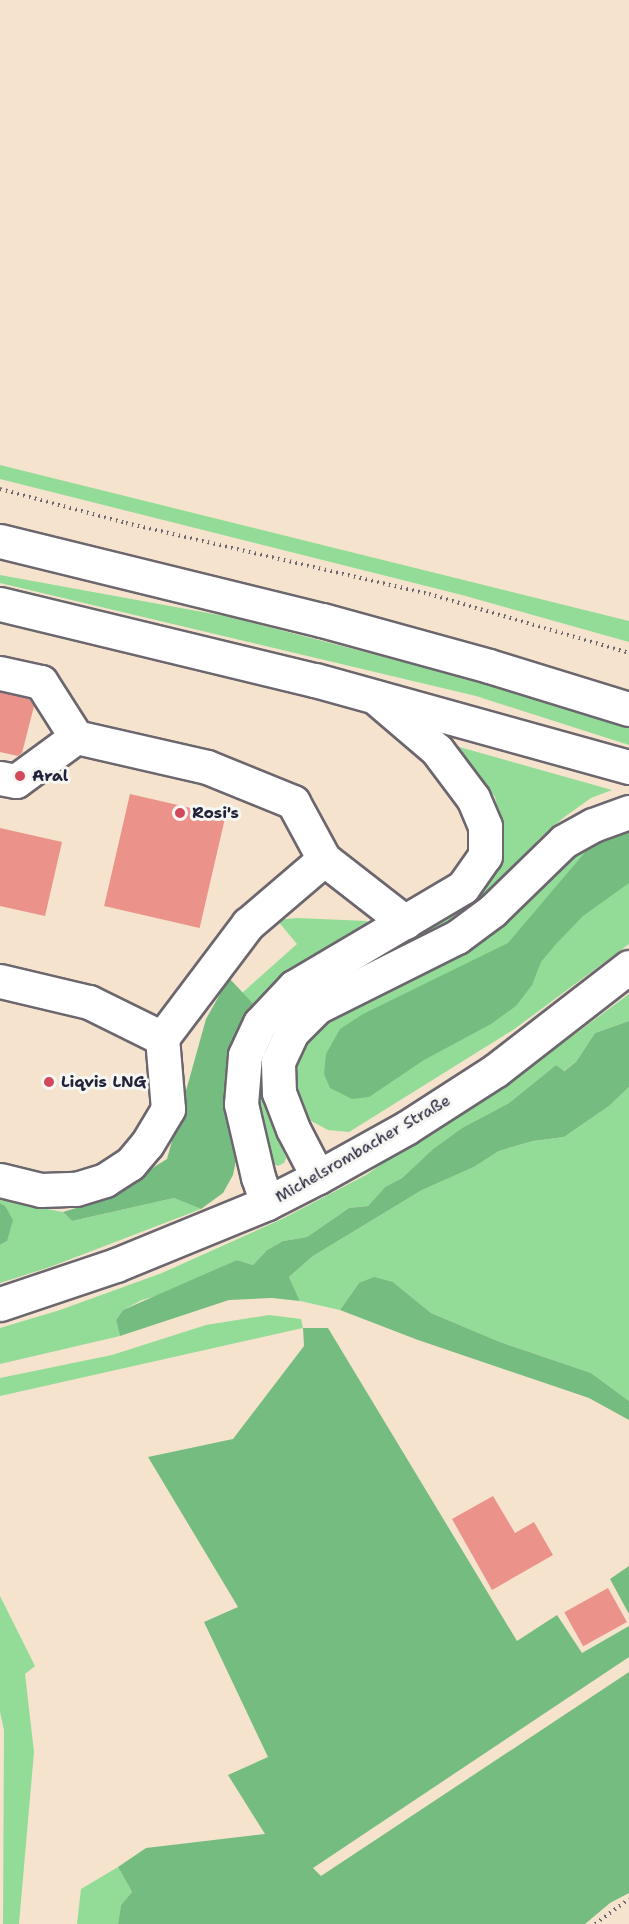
<!DOCTYPE html>
<html>
<head>
<meta charset="utf-8">
<style>
  body { margin:0 }
  #map { position:relative; width:629px; height:1924px; overflow:hidden; background:#f5e3cd; font-family:"Shantell Sans",sans-serif }
  div>[style] { position:absolute }
  .green>* { inset:0; background:#92dc98 }
  .forest>* { inset:0; background:#75bc80 }
  .building>* { inset:0; background:#eb928a; transform-origin:0 0 }
  .path>* { height:4px; margin-top:-2px; transform-origin:0; background:repeating-linear-gradient(90deg,#6c666e 0 1.5px,transparent 0 6px) }
  .roads { filter:drop-shadow(2px 0 #6c666e) drop-shadow(-2px 0 #6c666e) drop-shadow(0 2px #6c666e) drop-shadow(0 -2px #6c666e) }
  .minor>* { height:33px; margin:-16.5px; padding:0 16.5px; transform-origin:16.5px; border-radius:16.5px; background:#fff }
  .major>* { height:33px; margin:-16.5px; padding:0 16.5px; transform-origin:16.5px; border-radius:16.5px; background:#fff }
  .highway>* { height:33px; margin:-16.5px; padding:0 16.5px; transform-origin:16.5px; border-radius:16.5px; background:#fff }
  .dots>* { width:16px; height:16px; translate:-50% -50%; box-sizing:border-box; border:3px solid #f6f6f2; border-radius:50% }
  span { translate:-50% -50%; white-space:nowrap; text-align:center; line-height:1.15; -webkit-text-stroke:6px #f6f6f2; paint-order:stroke }
  .poi-label { font-size:16px; color:#22223b; font-weight:700 }
  .left { translate:0 -50%; text-align:left }
  .street-label { font-size:16px; color:#22223b }
</style>
</head>
<body>
<div id="map">
  <div class="green">
    <i style="clip-path:polygon(0 465px,629px 621px,629px 642px,462px 595px,0 479px)"></i>
    <i style="clip-path:polygon(0 575px,230px 617px,520px 692px,629px 726px,629px 745px,476px 696px,0 583px)"></i>
    <i style="clip-path:polygon(445px 743px,612px 790px,591px 798px,563px 818px,539px 839px,496px 892px,418px 941px,311px 998px,285px 1024px,269px 1057px,264px 1079px,270px 1120px,286px 1158px,284px 1163px,278px 1166px,270px 1162px,261px 1148px,255px 1115px,253px 1079px,259px 1049px,272px 1023px,297px 996px,334px 971px,440px 915px,474px 893px,495px 870px,501px 850px,502px 827px,495px 797px,476px 772px)"></i>
    <i style="clip-path:polygon(629px 818px,629px 944px,513px 1030px,349px 1132px,328px 1130px,304px 1117px,289px 1085px,296px 1051px,330px 1015px,554px 860px)"></i>
    <i style="clip-path:polygon(297px 918px,367px 921px,369px 926px,258px 1009px,242px 993px,297px 944px,277px 920px)"></i>
    <i style="clip-path:polygon(629px 994px,629px 1021px,595px 1033px,576px 1062px,563px 1071px,556px 1065px,509px 1103px,462px 1128px,433px 1149px,402px 1178px,385px 1187px,368px 1206px,349px 1208px,307px 1237px,283px 1241px,267px 1250px,253px 1265px,237px 1260px,166px 1293px,142px 1300px,123px 1310px,116px 1320px,120px 1336px,0 1364px,0 1328px,60px 1310px,162px 1273px,282px 1219px,366px 1175px,443px 1120px,490px 1097px)"></i>
    <i style="clip-path:polygon(629px 1087px,629px 1401px,591px 1373px,500px 1342px,431px 1313px,393px 1282px,359px 1283px,340px 1310px,300px 1301px,289px 1277px,313px 1256px,422px 1190px,474px 1167px,499px 1151px,533px 1141px,564px 1137px,609px 1106px)"></i>
    <i style="clip-path:polygon(174px 1198px,201px 1209px,50px 1267px,0 1283px,0 1245px,7px 1241px,5px 1206px,0 1203px,0 1200px,63px 1212px,72px 1221px)"></i>
    <i style="clip-path:polygon(269px 1315px,301px 1319px,303px 1328px,0 1396px,0 1378px,112px 1355px,206px 1325px)"></i>
    <i style="clip-path:polygon(0 1596px,35px 1666px,25px 1674px,34px 1752px,19px 1924px,3px 1924px,4px 1730px,0 1712px)"></i>
    <i style="clip-path:polygon(118px 1867px,132px 1892px,121px 1905px,118px 1924px,77px 1924px,81px 1889px)"></i>
  </div>
  <div class="forest">
    <i style="clip-path:polygon(629px 823px,629px 883px,583px 916px,556px 944px,541px 962px,532px 985px,516px 1006px,491px 1024px,424px 1060px,369px 1097px,352px 1099px,330px 1088px,324px 1074px,326px 1054px,340px 1029px,363px 1014px,508px 943px,598px 837px)"></i>
    <i style="clip-path:polygon(229px 978px,258px 1009px,237px 1155px,233px 1175px,223px 1193px,201px 1209px,174px 1198px,72px 1221px,63px 1212px,99px 1201px,167px 1159px,206px 1019px)"></i>
    <i style="clip-path:polygon(629px 1021px,629px 1087px,609px 1106px,564px 1137px,533px 1141px,499px 1151px,474px 1167px,422px 1190px,313px 1256px,289px 1277px,300px 1301px,272px 1298px,229px 1300px,120px 1336px,116px 1320px,123px 1310px,237px 1260px,253px 1265px,267px 1250px,283px 1241px,307px 1237px,349px 1208px,368px 1206px,385px 1187px,402px 1178px,433px 1149px,462px 1128px,509px 1103px,556px 1065px,564px 1071px,576px 1062px,595px 1033px)"></i>
    <i style="clip-path:polygon(0 1203px,5px 1206px,13px 1220px,7px 1241px,0 1245px)"></i>
    <i style="clip-path:polygon(374px 1277px,393px 1282px,431px 1313px,500px 1342px,591px 1373px,629px 1401px,629px 1420px,589px 1398px,418px 1340px,340px 1310px,359px 1283px)"></i>
    <i style="clip-path:polygon(303px 1328px,328px 1328px,517px 1641px,557px 1615px,582px 1653px,629px 1626px,629px 1657px,313px 1868px,321px 1876px,629px 1672px,629px 1893px,610px 1903px,585px 1924px,118px 1924px,121px 1905px,132px 1892px,118px 1867px,146px 1848px,265px 1834px,228px 1775px,268px 1757px,204px 1622px,238px 1607px,148px 1457px,233px 1439px,304px 1346px)"></i>
    <i style="clip-path:polygon(629px 1566px,629px 1614px,610px 1579px)"></i>
  </div>
  <div class="building">
    <i style="clip-path:polygon(0 692px,29px 699px,34px 706px,22px 753px,18px 756px,0 752px)"></i>
    <i style="left:130px;top:794px;width:98px;height:115px;rotate:13deg"></i>
    <i style="clip-path:polygon(0 828px,62px 842px,45px 916px,0 906px)"></i>
    <i style="clip-path:polygon(493px 1496px,515px 1533px,534px 1522px,553px 1555px,492px 1590px,452px 1519px)"></i>
    <i style="left:608px;top:1588px;width:39px;height:50px;rotate:61deg"></i>
  </div>
  <div class="path">
    <i style="left:0;top:489px;width:131px;rotate:15.1deg"></i>
    <i style="left:126px;top:523px;width:311px;rotate:13.2deg"></i>
    <i style="left:429px;top:594px;width:209px;rotate:16.4deg"></i>
    <i style="left:595px;top:1924px;width:42px;rotate:-36.3deg"></i>
  </div>
  <div class="roads">
    <div class="minor">
      <i style="left:0;top:673px;width:42px;rotate:12.4deg"></i>
      <i style="left:41px;top:682px;width:65px;rotate:57.5deg"></i>
      <i style="left:0;top:778px;width:16px;rotate:11deg"></i>
      <i style="left:16px;top:781px;width:74px;rotate:-36.3deg"></i>
      <i style="left:76px;top:737px;width:134px;rotate:12.9deg"></i>
      <i style="left:207px;top:767px;width:93px;rotate:22.1deg"></i>
      <i style="left:293px;top:802px;width:65px;rotate:61.5deg"></i>
      <i style="left:324px;top:859px;width:103px;rotate:37.9deg"></i>
      <i style="left:0;top:981px;width:91px;rotate:13.3deg"></i>
      <i style="left:89px;top:1002px;width:81px;rotate:26.3deg"></i>
      <i style="left:0;top:1180px;width:42px;rotate:13.7deg"></i>
      <i style="left:41px;top:1190px;width:35px;rotate:-2deg"></i>
      <i style="left:76px;top:1189px;width:30px;rotate:-17deg"></i>
      <i style="left:105px;top:1180px;width:30px;rotate:-33deg"></i>
      <i style="left:130px;top:1164px;width:26px;rotate:-50deg"></i>
      <i style="left:147px;top:1144px;width:41px;rotate:-59deg"></i>
      <i style="left:168px;top:1109px;width:71px;rotate:-94.8deg"></i>
      <i style="left:162px;top:1038px;width:143px;rotate:-53deg"></i>
      <i style="left:248px;top:924px;width:100px;rotate:-40.5deg"></i>
    </div>
    <div class="major">
      <i style="left:0;top:1304px;width:122px;rotate:-18.6deg"></i>
      <i style="left:116px;top:1265px;width:163px;rotate:-22.3deg"></i>
      <i style="left:267px;top:1203px;width:57px;rotate:-27deg"></i>
      <i style="left:318px;top:1177px;width:101px;rotate:-29.1deg"></i>
      <i style="left:406px;top:1128px;width:107px;rotate:-32.8deg"></i>
      <i style="left:496px;top:1070px;width:168px;rotate:-37.8deg"></i>
    </div>
    <div class="highway">
      <i style="left:0;top:541px;width:332px;rotate:13.8deg"></i>
      <i style="left:322px;top:620px;width:173px;rotate:15.4deg"></i>
      <i style="left:489px;top:666px;width:146px;rotate:17.1deg"></i>
      <i style="left:0;top:604px;width:324px;rotate:13.6deg"></i>
      <i style="left:315px;top:680px;width:326px;rotate:15.5deg"></i>
      <i style="left:318px;top:1177px;width:54px;rotate:-117.5deg"></i>
      <i style="left:293px;top:1129px;width:39px;rotate:-111deg"></i>
      <i style="left:279px;top:1093px;width:31px;rotate:-92deg"></i>
      <i style="left:278px;top:1062px;width:33px;rotate:-65deg"></i>
      <i style="left:292px;top:1032px;width:35px;rotate:-45deg"></i>
      <i style="left:317px;top:1007px;width:157px;rotate:-26.6deg"></i>
      <i style="left:457px;top:937px;width:44px;rotate:-36.6deg"></i>
      <i style="left:492px;top:911px;width:100px;rotate:-44.2deg"></i>
      <i style="left:564px;top:841px;width:33px;rotate:-29deg"></i>
      <i style="left:593px;top:825px;width:38px;rotate:-20deg"></i>
      <i style="left:267px;top:1203px;width:28px;rotate:-109deg"></i>
      <i style="left:258px;top:1177px;width:75px;rotate:-103.1deg"></i>
      <i style="left:241px;top:1104px;width:49px;rotate:-85.3deg"></i>
      <i style="left:245px;top:1055px;width:35px;rotate:-65deg"></i>
      <i style="left:260px;top:1023px;width:50px;rotate:-46.6deg"></i>
      <i style="left:294px;top:987px;width:196px;rotate:-30.6deg"></i>
      <i style="left:463px;top:887px;width:38px;rotate:-55deg"></i>
      <i style="left:485px;top:856px;width:30px;rotate:-90deg"></i>
      <i style="left:485px;top:826px;width:30px;rotate:-113deg"></i>
      <i style="left:473px;top:798px;width:60px;rotate:-126.9deg"></i>
      <i style="left:437px;top:750px;width:82px;rotate:-139.5deg"></i>
    </div>
  </div>
  <div class="dots">
    <i style="left:20px;top:776px;background:#d1495b"></i>
    <i style="left:180px;top:813px;background:#d1495b"></i>
    <i style="left:49px;top:1082px;background:#d1495b"></i>
  </div>
  <div class="poi-label">
    <span class="left" style="left:32px;top:776px">Aral</span>
    <span class="left" style="left:192px;top:813px">Rosi's</span>
    <span class="left" style="left:61px;top:1082px">Liqvis LNG</span>
  </div>
  <div class="street-label">
    <span style="left:363px;top:1149px;rotate:-30deg">Michelsrombacher Straße</span>
  </div>
</div>
</body>
</html>
